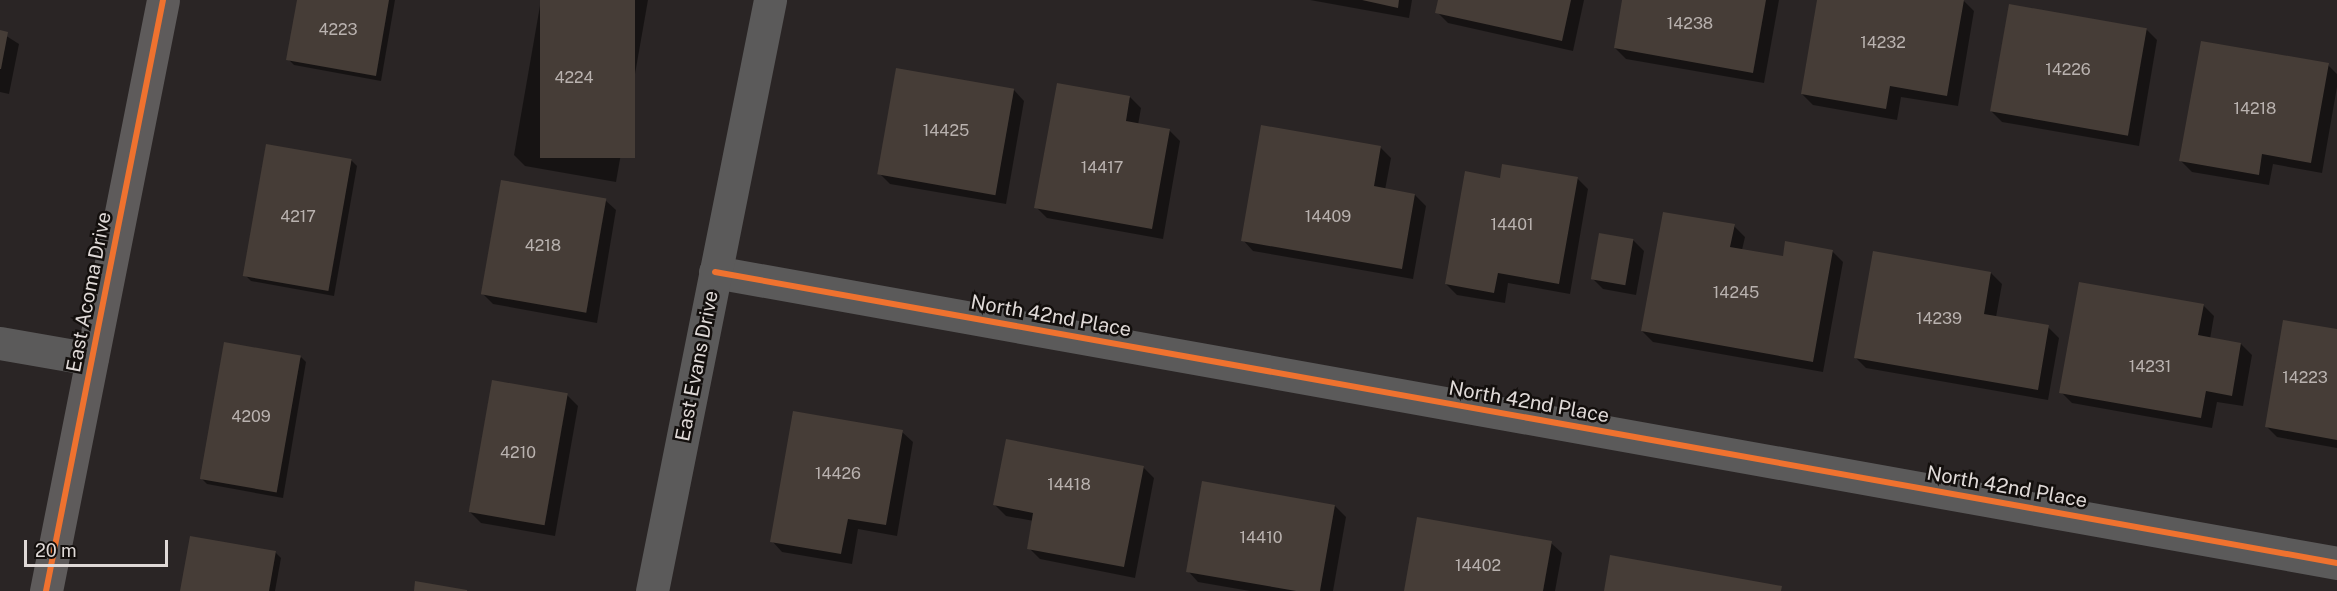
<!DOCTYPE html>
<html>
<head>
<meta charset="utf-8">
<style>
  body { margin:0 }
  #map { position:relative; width:2337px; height:591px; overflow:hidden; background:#2a2525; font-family:"Public Sans",sans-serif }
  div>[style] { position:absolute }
  .shadow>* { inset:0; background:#0007 }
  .building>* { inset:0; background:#463d37; transform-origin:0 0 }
  .street>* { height:33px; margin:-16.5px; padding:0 16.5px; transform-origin:16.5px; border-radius:16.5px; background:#5b5a5a }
  .secondary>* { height:33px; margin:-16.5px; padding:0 16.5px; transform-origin:16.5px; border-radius:16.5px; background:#5e5b5b }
  .cycleway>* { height:6px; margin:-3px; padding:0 3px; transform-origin:3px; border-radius:3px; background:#ef722f }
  span { translate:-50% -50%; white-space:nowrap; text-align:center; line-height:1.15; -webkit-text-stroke:5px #130f0d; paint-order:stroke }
  .number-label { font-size:16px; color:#b9b2af }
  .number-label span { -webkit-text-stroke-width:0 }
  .street-label { font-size:20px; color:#dfd9d7 }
  .scale { position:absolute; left:24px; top:540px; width:144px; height:27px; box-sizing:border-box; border:3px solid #dfd9d7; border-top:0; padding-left:8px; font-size:18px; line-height:21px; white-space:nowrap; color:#dfd9d7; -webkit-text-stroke:4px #130f0d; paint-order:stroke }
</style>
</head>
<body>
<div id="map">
  <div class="shadow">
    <i style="clip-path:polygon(298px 0,395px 0,381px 81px,294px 65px,288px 59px)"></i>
    <i style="clip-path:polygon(541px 0,648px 0,616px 182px,525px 166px,514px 155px)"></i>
    <i style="clip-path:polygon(1310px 0,1412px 0,1409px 18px)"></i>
    <i style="clip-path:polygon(1439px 0,1584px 0,1573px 51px,1448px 23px,1437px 12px)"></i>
    <i style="clip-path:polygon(1624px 0,1779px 0,1764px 83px,1626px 59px,1615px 48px)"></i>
    <i style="clip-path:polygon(1819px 0,1963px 0,1974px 11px,1958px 106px,1901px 97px,1897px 120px,1813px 105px,1802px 94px)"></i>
    <i style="clip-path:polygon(2146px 29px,2157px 40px,2139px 146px,2002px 122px,1991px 111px)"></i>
    <i style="clip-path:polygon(0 32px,19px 44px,9px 94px,0 92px)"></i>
    <i style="clip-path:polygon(2328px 65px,2337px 74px,2337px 87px,2322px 173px,2273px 164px,2269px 185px,2192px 172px,2181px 161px)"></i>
    <i style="clip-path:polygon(1014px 90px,1024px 101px,1006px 204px,890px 184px,879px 173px)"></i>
    <i style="clip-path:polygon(1130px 97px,1141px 108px,1138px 125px,1169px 130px,1180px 141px,1163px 239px,1047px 218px,1036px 207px)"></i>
    <i style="clip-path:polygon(1380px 147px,1391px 158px,1385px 190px,1415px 195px,1426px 206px,1413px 279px,1253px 251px,1243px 240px)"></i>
    <i style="clip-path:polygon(351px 160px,357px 166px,334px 296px,251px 281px,245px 275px)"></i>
    <i style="clip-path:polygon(1577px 178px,1588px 189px,1570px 294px,1508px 283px,1505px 303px,1457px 295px,1446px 284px)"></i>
    <i style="clip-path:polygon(605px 200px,616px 210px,597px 323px,493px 304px,482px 293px)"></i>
    <i style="clip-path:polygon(1734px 226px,1745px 237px,1742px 250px,1784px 258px,1832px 251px,1843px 262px,1823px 372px,1653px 342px,1642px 331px)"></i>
    <i style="clip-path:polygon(1633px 240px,1644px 251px,1636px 295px,1603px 289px,1592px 278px)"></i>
    <i style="clip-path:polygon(1991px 273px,2002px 284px,1996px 317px,2048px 327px,2059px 338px,2048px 400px,1866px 368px,1855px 357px)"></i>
    <i style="clip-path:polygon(2203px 305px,2214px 316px,2210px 339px,2241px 344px,2252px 355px,2243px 406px,2217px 402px,2212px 428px,2072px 403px,2061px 392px)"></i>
    <i style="clip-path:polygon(2337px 331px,2337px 448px,2277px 437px,2266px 426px)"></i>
    <i style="clip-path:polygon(301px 357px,306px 362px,283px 498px,207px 484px,202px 479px)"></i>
    <i style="clip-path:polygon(567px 395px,578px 406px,555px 536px,481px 523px,470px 512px)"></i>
    <i style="clip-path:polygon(902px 432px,913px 442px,897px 536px,858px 529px,852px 564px,782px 552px,772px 541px)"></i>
    <i style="clip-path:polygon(1143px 467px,1154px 478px,1135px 578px,1040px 559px,1029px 548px,1034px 521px,1006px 516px,995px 505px)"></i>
    <i style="clip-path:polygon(1335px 506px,1346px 517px,1333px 591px,1250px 591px,1198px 582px,1188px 571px)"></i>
    <i style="clip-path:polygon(1551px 543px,1562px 553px,1555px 591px,1405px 591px)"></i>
    <i style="clip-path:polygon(275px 552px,281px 558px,275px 591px,182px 591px)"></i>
  </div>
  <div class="building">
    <i style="clip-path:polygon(297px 0,389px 0,376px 76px,286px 60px)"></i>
    <i style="left:540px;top:0;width:95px;height:158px"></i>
    <i style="clip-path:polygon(1362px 0,1399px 0,1398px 8px)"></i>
    <i style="clip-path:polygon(1438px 0,1571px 0,1562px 41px,1435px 13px)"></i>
    <i style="clip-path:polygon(1622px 0,1766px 0,1753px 73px,1614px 48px)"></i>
    <i style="clip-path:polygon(1817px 0,1964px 0,1947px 96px,1890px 86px,1886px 109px,1801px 94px)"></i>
    <i style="left:2009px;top:4px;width:140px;height:109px;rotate:10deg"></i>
    <i style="clip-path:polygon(0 30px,8px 32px,1px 69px,0 69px)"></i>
    <i style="clip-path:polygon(2201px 41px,2329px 63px,2311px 163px,2262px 154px,2259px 175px,2179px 161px)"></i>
    <i style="left:896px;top:68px;width:120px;height:108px;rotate:10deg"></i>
    <i style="clip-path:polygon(1057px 83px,1130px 96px,1126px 121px,1170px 129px,1152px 229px,1034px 208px)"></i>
    <i style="clip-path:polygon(1261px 125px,1381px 146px,1374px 186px,1415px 194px,1402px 269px,1241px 241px)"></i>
    <i style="left:266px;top:144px;width:87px;height:134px;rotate:10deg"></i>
    <i style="clip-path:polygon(1502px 164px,1578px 177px,1559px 284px,1498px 273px,1494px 293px,1445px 284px,1465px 171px,1500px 178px)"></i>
    <i style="left:501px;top:180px;width:107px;height:116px;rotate:10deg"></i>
    <i style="clip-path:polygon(1663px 212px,1735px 224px,1730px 247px,1783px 256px,1785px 241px,1833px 250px,1813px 362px,1641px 331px)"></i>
    <i style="left:1599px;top:233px;width:35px;height:47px;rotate:10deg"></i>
    <i style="clip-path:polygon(1873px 251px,1991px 272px,1984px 314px,2049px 325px,2038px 390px,1854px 358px)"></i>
    <i style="clip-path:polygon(2079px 282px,2204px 304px,2198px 335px,2241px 343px,2232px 396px,2206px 391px,2201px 418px,2059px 393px)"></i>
    <i style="clip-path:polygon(2283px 320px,2337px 329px,2337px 440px,2265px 427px)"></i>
    <i style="left:224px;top:342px;width:78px;height:139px;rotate:10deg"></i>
    <i style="left:492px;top:380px;width:77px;height:134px;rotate:10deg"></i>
    <i style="clip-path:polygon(793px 411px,903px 430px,886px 525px,848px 519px,841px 554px,770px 542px)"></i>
    <i style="clip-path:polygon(1006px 439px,1144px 466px,1124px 567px,1027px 549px,1033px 513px,993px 505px)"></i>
    <i style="clip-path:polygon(1202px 481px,1335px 505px,1320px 591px,1296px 591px,1186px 572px)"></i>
    <i style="clip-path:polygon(1417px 517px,1552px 541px,1543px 591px,1404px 591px)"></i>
    <i style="clip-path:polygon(190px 536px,276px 551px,269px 591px,180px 591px)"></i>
    <i style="clip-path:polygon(1610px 555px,1782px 586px,1781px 591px,1604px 591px)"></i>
    <i style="clip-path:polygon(415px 581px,467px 590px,467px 591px,414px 591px)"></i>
  </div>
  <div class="street">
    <i style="left:715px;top:272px;width:1648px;rotate:10.17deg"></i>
    <i style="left:0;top:343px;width:93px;rotate:9.9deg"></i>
    <i style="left:652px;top:591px;width:603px;rotate:-78.71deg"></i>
  </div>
  <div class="secondary">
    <i style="left:46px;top:591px;width:602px;rotate:-78.8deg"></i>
  </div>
  <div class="cycleway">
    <i style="left:715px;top:272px;width:1648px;rotate:10.17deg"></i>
    <i style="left:46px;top:591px;width:602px;rotate:-78.8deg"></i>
  </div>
  <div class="number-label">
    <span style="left:1690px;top:24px">14238</span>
    <span style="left:338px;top:30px">4223</span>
    <span style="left:1883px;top:43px">14232</span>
    <span style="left:2068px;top:70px">14226</span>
    <span style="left:574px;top:78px">4224</span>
    <span style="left:2255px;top:109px">14218</span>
    <span style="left:946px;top:131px">14425</span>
    <span style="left:1102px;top:168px">14417</span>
    <span style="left:298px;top:217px">4217</span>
    <span style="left:1328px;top:217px">14409</span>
    <span style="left:1512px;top:225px">14401</span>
    <span style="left:543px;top:246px">4218</span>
    <span style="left:1736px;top:293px">14245</span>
    <span style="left:1939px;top:319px">14239</span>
    <span style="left:2150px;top:367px">14231</span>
    <span style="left:2305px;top:378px">14223</span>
    <span style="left:251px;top:417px">4209</span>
    <span style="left:518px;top:453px">4210</span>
    <span style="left:838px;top:474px">14426</span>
    <span style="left:1069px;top:485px">14418</span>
    <span style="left:1261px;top:538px">14410</span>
    <span style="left:1478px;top:566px">14402</span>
  </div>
  <div class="street-label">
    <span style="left:89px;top:292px;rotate:-79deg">East Acoma Drive</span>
    <span style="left:1051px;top:316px;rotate:10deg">North 42nd Place</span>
    <span style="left:697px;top:366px;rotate:-79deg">East Evans Drive</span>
    <span style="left:1529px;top:402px;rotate:10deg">North 42nd Place</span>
    <span style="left:2007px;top:487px;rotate:10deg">North 42nd Place</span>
  </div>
  <div class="scale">20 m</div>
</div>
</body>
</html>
